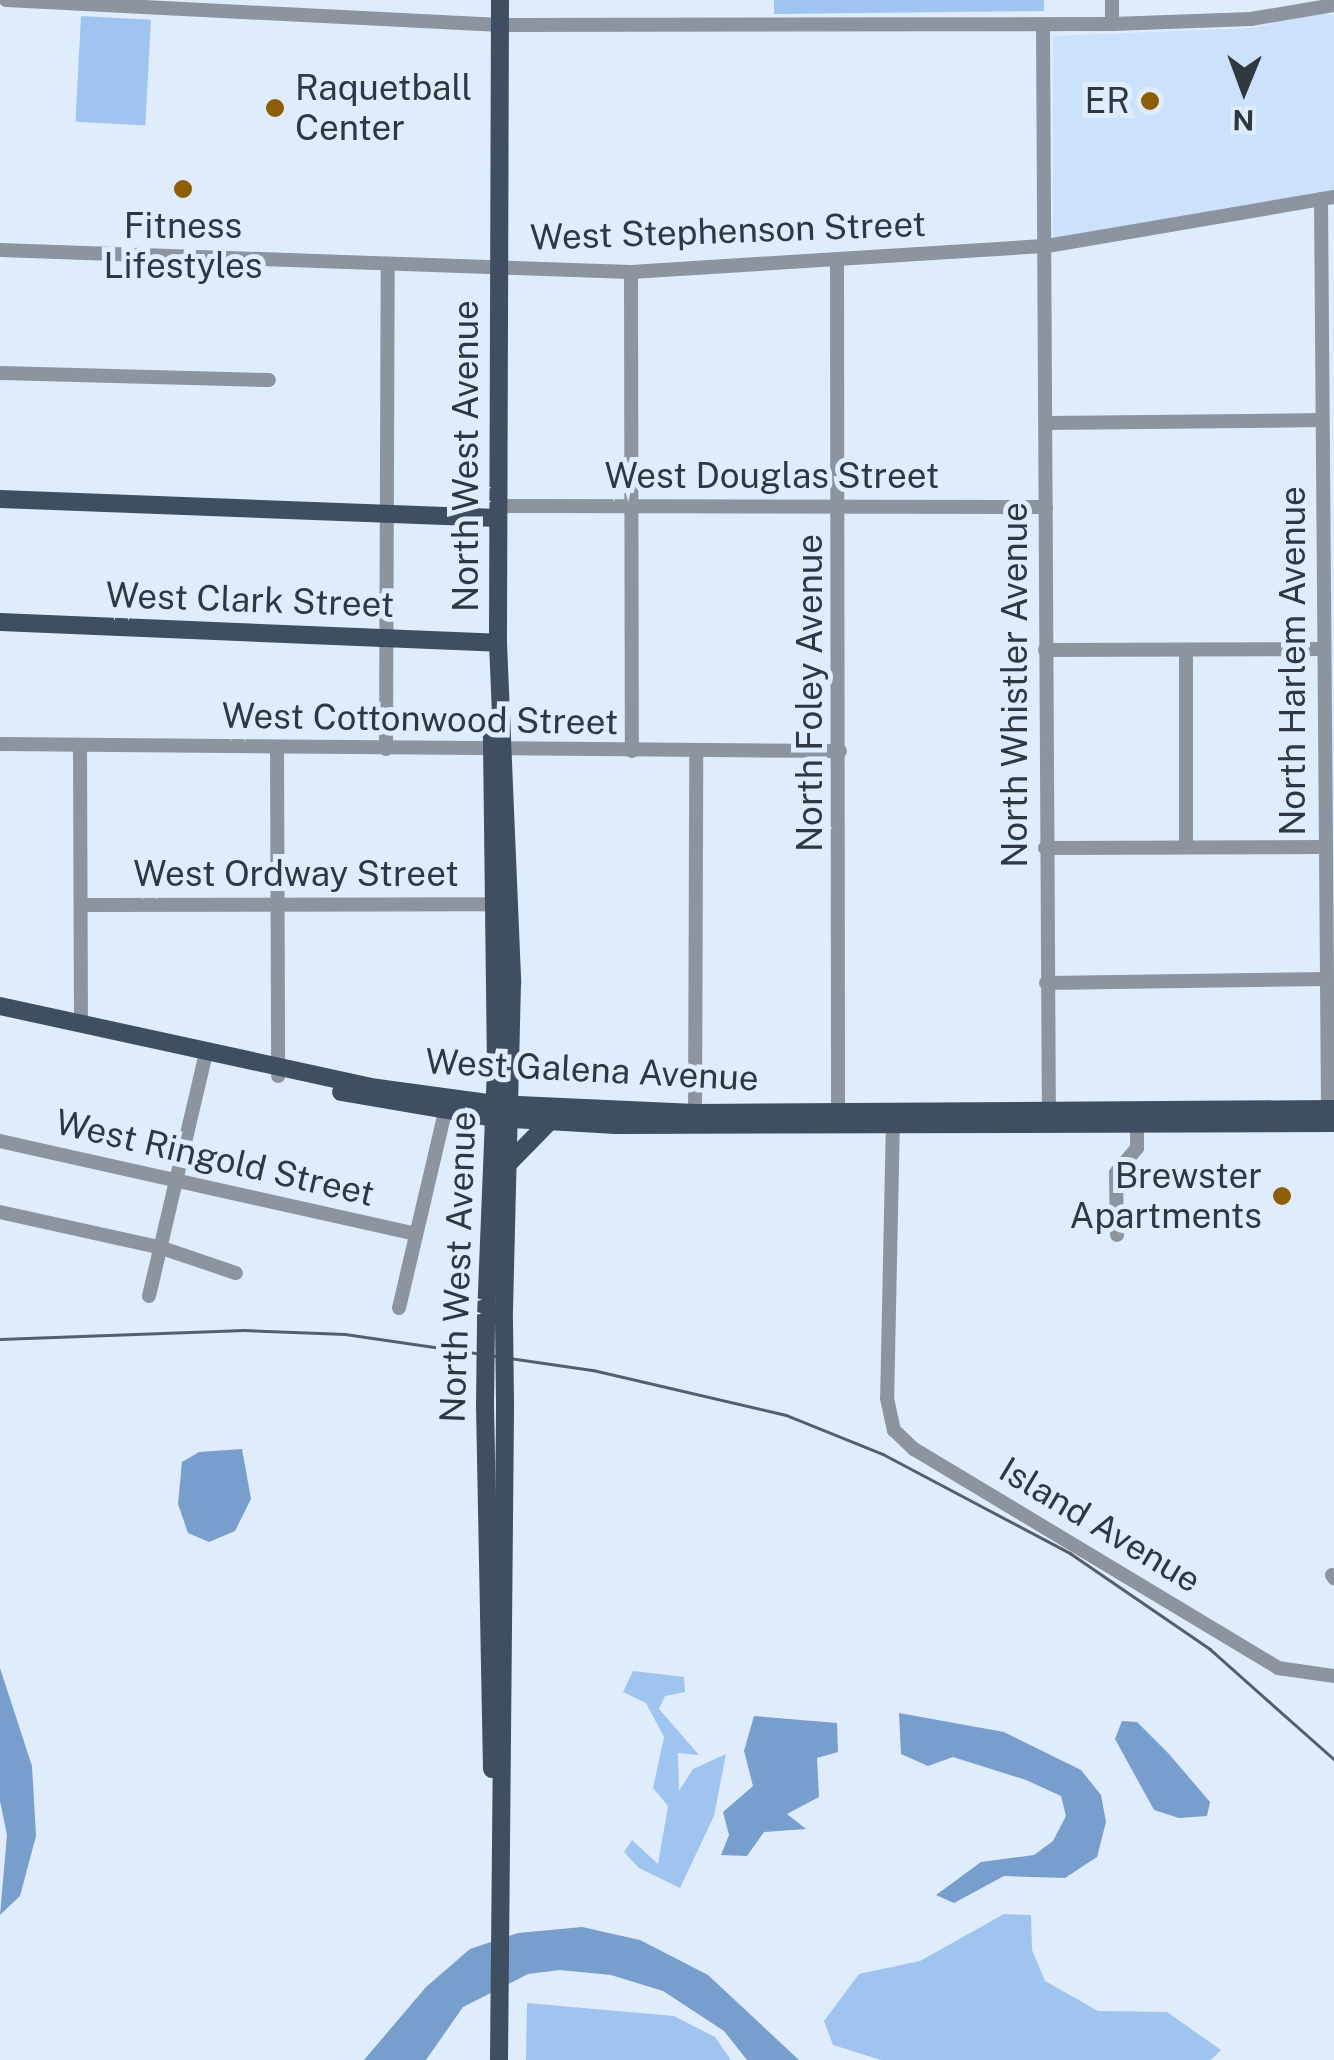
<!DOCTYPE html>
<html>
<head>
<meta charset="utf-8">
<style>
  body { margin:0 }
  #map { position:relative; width:1334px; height:2060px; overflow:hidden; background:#dfecfc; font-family:"Public Sans",sans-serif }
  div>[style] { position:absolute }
  .built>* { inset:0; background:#cce1fb }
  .green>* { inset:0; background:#a0c4f0; transform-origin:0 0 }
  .water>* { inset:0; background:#789ecd }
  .minor>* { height:14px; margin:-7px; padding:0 7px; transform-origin:7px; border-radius:7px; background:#8c949f }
  .major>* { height:18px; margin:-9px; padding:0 9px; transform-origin:9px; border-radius:9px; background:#3f4e61 }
  .rail>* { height:2.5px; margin:-1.25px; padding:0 1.25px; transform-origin:1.25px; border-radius:1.25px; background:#555e69 }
  .major-bridge>* { height:18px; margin:-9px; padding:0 9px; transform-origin:9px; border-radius:9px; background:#3f4e61 }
  .dots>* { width:28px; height:28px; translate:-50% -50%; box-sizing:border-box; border:5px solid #dfecfc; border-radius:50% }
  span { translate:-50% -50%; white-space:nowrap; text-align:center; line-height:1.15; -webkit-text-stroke:10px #dfecfc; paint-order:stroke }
  .poi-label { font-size:35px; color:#2f3741 }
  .left { translate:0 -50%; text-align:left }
  .right { translate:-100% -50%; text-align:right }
  .street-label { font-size:35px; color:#2f3741 }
  .north { position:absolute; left:1194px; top:40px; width:100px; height:100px; -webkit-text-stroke:8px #dfecfc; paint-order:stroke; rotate:181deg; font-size:28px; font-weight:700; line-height:40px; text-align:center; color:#2f3741 }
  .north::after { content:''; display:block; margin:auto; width:35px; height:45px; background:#2f3741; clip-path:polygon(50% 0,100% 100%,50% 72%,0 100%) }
</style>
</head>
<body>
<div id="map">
  <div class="built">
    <i style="clip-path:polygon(1317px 14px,1334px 14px,1334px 191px,1053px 240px,1053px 36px,1253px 28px)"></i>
  </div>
  <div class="green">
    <i style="clip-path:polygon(774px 0,1044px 0,1044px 11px,774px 14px)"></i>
    <i style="left:81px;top:16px;width:70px;height:106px;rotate:3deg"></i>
    <i style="clip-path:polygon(633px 1671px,684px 1677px,685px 1692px,665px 1696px,659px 1709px,699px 1755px,678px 1753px,679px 1791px,693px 1769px,726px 1754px,714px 1816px,680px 1888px,639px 1868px,624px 1852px,632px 1840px,658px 1864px,668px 1806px,653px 1788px,664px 1737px,646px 1703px,623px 1692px)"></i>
    <i style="clip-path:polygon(1004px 1914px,1031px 1915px,1032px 1950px,1045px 1981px,1098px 2011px,1167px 2012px,1221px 2050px,1211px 2060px,881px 2060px,833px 2045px,824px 2021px,859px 1974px,920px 1961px)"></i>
    <i style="clip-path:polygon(527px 2003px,674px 2016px,715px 2037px,731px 2060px,526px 2060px)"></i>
  </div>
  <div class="water">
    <i style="clip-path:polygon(242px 1449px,251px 1499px,235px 1531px,209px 1542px,188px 1533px,178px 1504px,182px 1462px,199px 1452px)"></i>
    <i style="clip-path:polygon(0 1668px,32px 1766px,36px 1836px,20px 1896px,0 1915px,7px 1835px,0 1801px)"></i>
    <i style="clip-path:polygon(899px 1713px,1004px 1732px,1081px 1770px,1101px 1795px,1106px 1822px,1097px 1857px,1065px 1878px,1004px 1876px,954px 1903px,936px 1895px,981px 1862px,1034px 1855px,1053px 1841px,1066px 1816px,1061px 1796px,1026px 1780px,953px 1757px,928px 1766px,901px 1754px)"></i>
    <i style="clip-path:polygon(754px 1716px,837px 1723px,838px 1752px,817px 1758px,819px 1797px,787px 1814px,806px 1829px,764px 1832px,747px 1856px,721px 1855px,729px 1835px,723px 1812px,753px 1786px,744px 1751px)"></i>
    <i style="clip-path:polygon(1122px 1721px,1137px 1722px,1169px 1754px,1210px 1802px,1207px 1816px,1179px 1818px,1154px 1810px,1115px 1739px)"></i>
    <i style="clip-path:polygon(582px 1927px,640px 1940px,708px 1975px,799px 2060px,747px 2060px,724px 2031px,663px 1991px,611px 1975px,560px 1970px,528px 1974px,463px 2007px,426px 2060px,364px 2060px,426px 1987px,470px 1949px,518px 1933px)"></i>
  </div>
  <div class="minor">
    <i style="left:6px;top:0;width:495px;rotate:2.9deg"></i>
    <i style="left:500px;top:25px;width:612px;rotate:-0.09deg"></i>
    <i style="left:1112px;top:24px;width:139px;rotate:-2.1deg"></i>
    <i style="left:1251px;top:19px;width:84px;rotate:-9.6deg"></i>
    <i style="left:1112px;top:24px;width:24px;rotate:-90deg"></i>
    <i style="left:1043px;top:25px;width:1094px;rotate:89.69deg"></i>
    <i style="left:1321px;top:199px;width:919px;rotate:89.56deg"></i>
    <i style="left:0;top:250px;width:631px;rotate:2deg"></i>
    <i style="left:631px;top:272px;width:417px;rotate:-3.6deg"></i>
    <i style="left:1047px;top:246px;width:291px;rotate:-9.7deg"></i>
    <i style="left:837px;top:259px;width:859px;rotate:89.93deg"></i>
    <i style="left:631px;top:272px;width:479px;rotate:89.9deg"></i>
    <i style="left:0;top:373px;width:269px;rotate:1.5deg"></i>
    <i style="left:1046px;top:423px;width:276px;rotate:-0.6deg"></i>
    <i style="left:498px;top:506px;width:548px;rotate:0.1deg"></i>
    <i style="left:1045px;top:650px;width:278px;rotate:-0.2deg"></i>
    <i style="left:1186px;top:652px;width:194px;rotate:90deg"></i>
    <i style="left:0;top:744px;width:840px;rotate:0.48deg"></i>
    <i style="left:80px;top:745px;width:278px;rotate:89.8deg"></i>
    <i style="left:277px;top:747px;width:329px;rotate:89.8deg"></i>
    <i style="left:386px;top:749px;width:485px;rotate:-89.8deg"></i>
    <i style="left:1045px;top:848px;width:280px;rotate:-0.2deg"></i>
    <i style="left:81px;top:905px;width:419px;rotate:-0.1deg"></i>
    <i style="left:1046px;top:983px;width:280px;rotate:-0.8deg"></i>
    <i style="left:893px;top:1118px;width:280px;rotate:91.2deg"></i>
    <i style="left:887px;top:1398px;width:33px;rotate:78deg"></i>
    <i style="left:894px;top:1430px;width:28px;rotate:44deg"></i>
    <i style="left:914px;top:1449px;width:425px;rotate:31deg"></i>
    <i style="left:1278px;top:1668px;width:57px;rotate:8.1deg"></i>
    <i style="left:695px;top:1120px;width:369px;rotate:-89.8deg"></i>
    <i style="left:0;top:1141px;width:426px;rotate:12.6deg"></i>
    <i style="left:0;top:1212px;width:166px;rotate:12.5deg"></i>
    <i style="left:162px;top:1248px;width:78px;rotate:18.7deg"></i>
    <i style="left:1117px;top:1235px;width:62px;rotate:-90.9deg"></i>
    <i style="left:1116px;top:1173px;width:33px;rotate:-50deg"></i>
    <i style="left:1137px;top:1148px;width:24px;rotate:-90deg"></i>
    <i style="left:149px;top:1296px;width:250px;rotate:-76.8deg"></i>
    <i style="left:399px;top:1308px;width:201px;rotate:-76.8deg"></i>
    <i style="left:1332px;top:1575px;width:4px;rotate:56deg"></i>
  </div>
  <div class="major">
    <i style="left:500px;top:0;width:643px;rotate:90.18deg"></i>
    <i style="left:498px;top:643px;width:340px;rotate:87.6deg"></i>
    <i style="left:512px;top:983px;width:337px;rotate:91.4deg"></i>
    <i style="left:0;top:499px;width:498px;rotate:2.2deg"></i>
    <i style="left:0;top:622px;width:498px;rotate:2.4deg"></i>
    <i style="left:0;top:1006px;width:379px;rotate:12.3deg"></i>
    <i style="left:370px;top:1087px;width:126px;rotate:7.7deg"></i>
    <i style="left:495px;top:1104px;width:200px;rotate:2.6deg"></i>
    <i style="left:695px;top:1113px;width:639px;rotate:-0.36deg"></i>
    <i style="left:341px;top:1092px;width:156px;rotate:9.6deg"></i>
    <i style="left:495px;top:1118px;width:121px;rotate:3.3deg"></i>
    <i style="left:616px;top:1125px;width:718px;rotate:-0.16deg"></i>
    <i style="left:510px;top:1162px;width:56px;rotate:-45.7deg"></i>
    <i style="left:486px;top:1317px;width:247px;rotate:-87.7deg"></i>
    <i style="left:496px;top:1070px;width:347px;rotate:-90.7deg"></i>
    <i style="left:485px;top:1405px;width:364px;rotate:88.9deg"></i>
    <i style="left:499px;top:2060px;width:653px;rotate:-89.47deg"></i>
  </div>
  <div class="rail">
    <i style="left:0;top:1339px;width:244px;rotate:-2.1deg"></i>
    <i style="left:244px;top:1330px;width:101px;rotate:2.3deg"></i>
    <i style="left:345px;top:1334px;width:251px;rotate:8.3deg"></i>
    <i style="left:593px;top:1370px;width:198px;rotate:13.1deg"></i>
    <i style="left:786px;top:1415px;width:105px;rotate:21.9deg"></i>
    <i style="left:883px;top:1454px;width:212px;rotate:27.9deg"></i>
    <i style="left:1070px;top:1553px;width:170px;rotate:34.4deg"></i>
    <i style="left:1210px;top:1649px;width:166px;rotate:41.6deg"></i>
  </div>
  <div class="major-bridge">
    <i style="left:504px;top:1320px;width:87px;rotate:89.3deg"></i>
    <i style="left:485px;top:1405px;width:88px;rotate:-89.3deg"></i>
  </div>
  <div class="dots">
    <i style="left:1150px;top:101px;background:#8d5d07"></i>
    <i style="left:275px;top:108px;background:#8d5d07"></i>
    <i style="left:183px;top:189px;background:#8d5d07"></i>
    <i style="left:1282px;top:1196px;background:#8d5d07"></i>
  </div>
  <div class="poi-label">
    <span class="left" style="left:295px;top:108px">Raquetball<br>Center</span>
    <span class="right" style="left:1130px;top:101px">ER</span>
    <span style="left:183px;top:246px">Fitness<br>Lifestyles</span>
    <span class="right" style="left:1262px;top:1196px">Brewster<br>Apartments</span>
  </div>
  <div class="street-label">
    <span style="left:728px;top:231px;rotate:-2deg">West Stephenson Street</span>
    <span style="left:466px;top:456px;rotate:-90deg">North West Avenue</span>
    <span style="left:772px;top:476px">West Douglas Street</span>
    <span style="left:250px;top:600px;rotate:2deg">West Clark Street</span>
    <span style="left:1293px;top:661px;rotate:-90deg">North Harlem Avenue</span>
    <span style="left:1015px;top:685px;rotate:-90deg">North Whistler Avenue</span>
    <span style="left:810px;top:693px;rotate:-90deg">North Foley Avenue</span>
    <span style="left:420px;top:719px;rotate:1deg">West Cottonwood Street</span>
    <span style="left:296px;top:874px">West Ordway Street</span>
    <span style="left:592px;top:1070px;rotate:3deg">West Galena Avenue</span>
    <span style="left:215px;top:1158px;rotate:13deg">West Ringold Street</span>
    <span style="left:458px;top:1267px;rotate:-88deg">North West Avenue</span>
    <span style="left:1100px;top:1525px;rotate:31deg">Island Avenue</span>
  </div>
  <div class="north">N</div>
</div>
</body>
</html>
